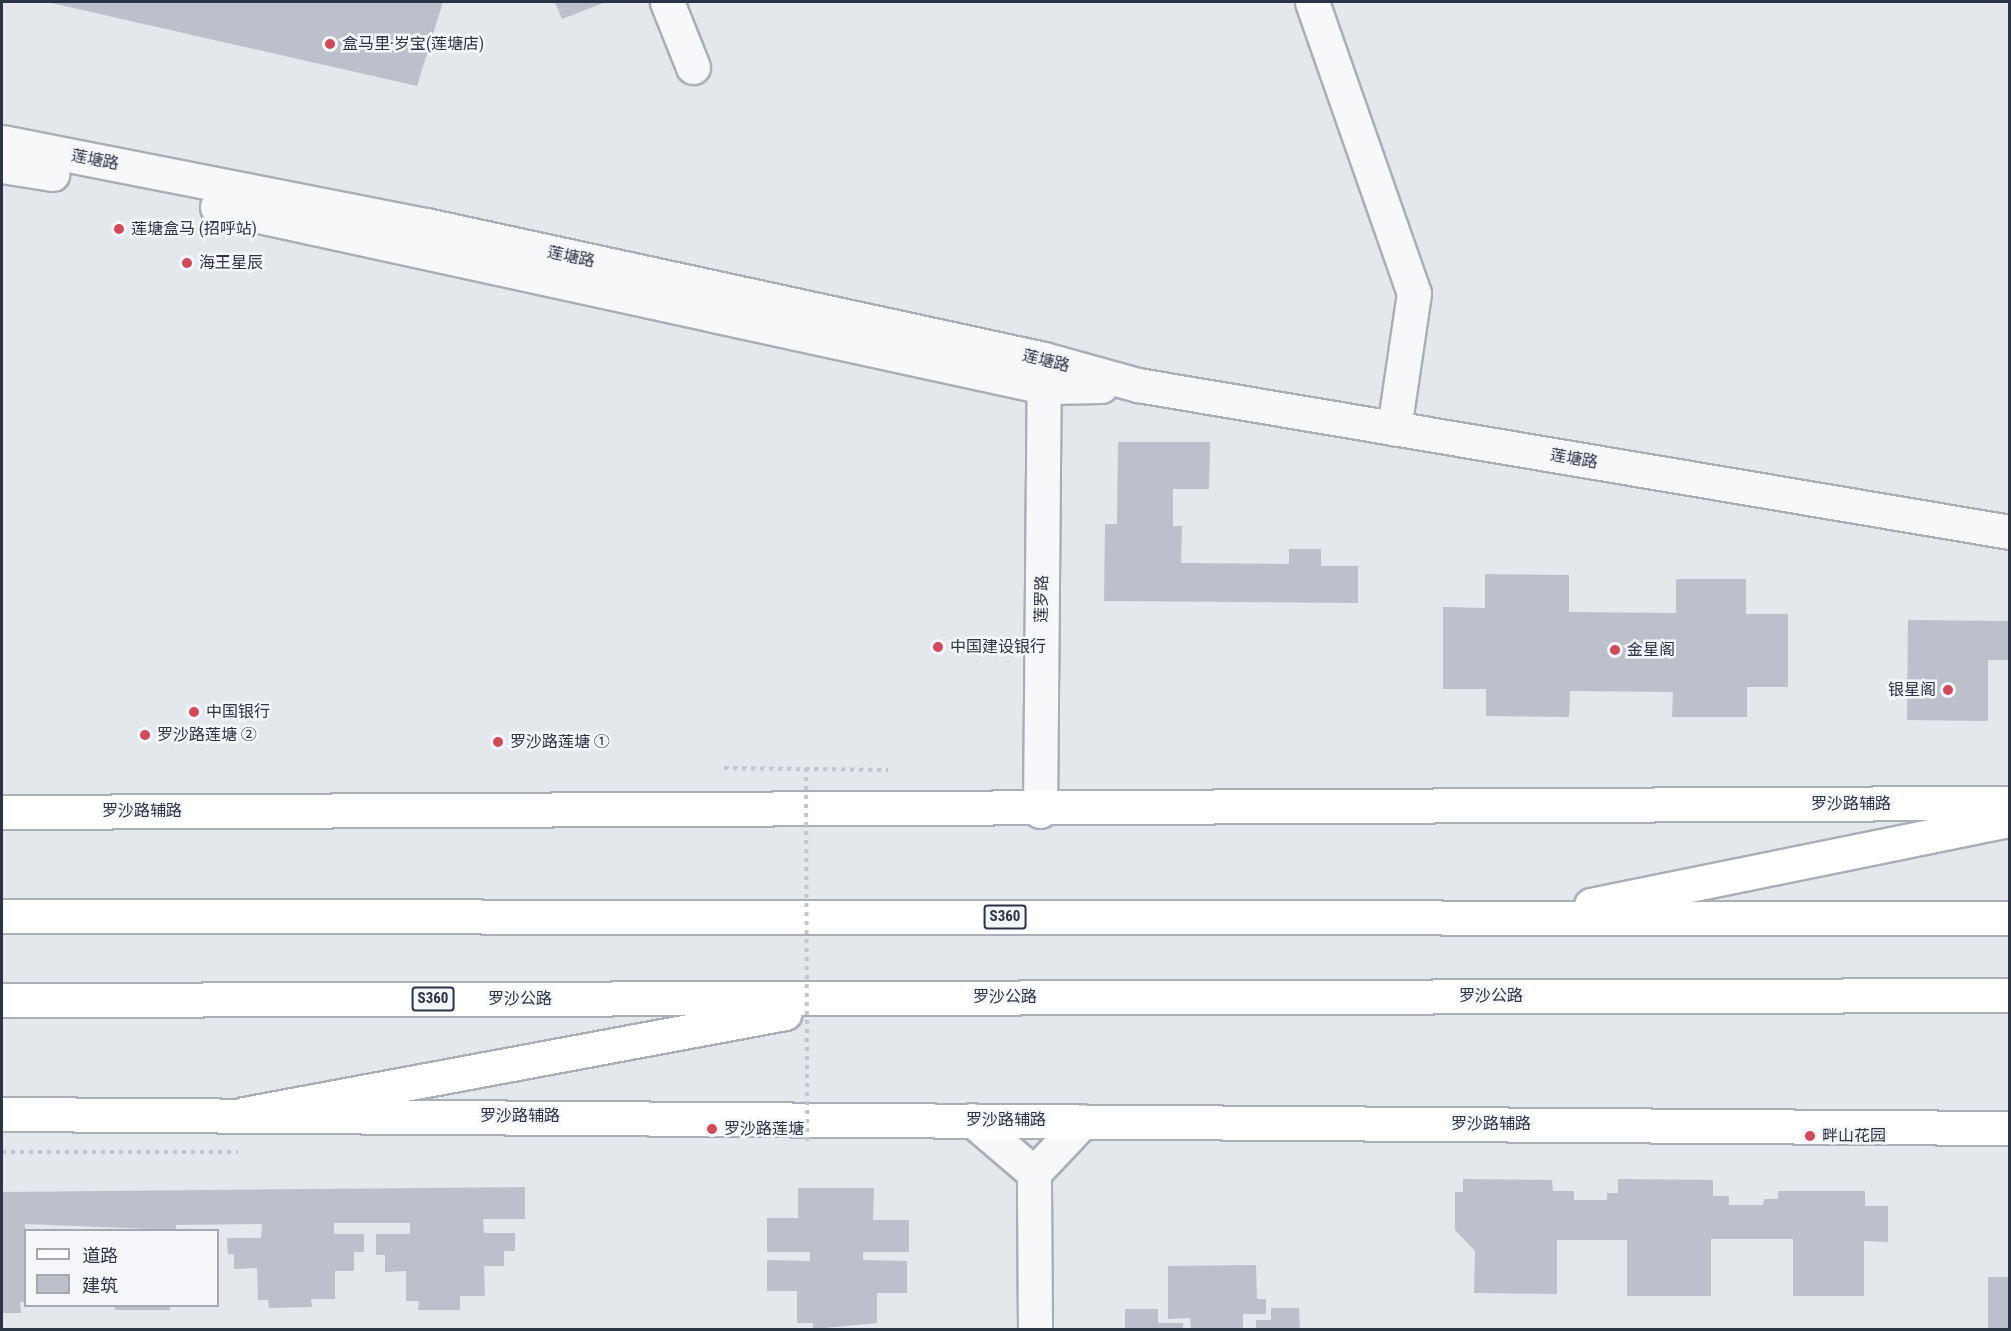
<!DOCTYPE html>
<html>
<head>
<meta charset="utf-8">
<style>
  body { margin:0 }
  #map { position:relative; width:2011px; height:1331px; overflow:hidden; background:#e4e7ec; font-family:"Roboto Condensed","Noto Sans SC",sans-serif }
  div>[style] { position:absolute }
  .building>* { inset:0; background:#bbc0ca; transform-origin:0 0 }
  .path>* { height:4px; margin-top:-2px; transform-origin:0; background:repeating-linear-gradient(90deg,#c2c5cb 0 4.5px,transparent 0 9px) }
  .roads { filter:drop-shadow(2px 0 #a9aeb7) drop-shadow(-2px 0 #a9aeb7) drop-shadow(0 2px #a9aeb7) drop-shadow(0 -2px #a9aeb7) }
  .minor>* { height:33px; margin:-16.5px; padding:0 16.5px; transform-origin:16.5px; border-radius:16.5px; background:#f7f8fa }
  .major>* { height:33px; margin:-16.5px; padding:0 16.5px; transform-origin:16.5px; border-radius:16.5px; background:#fff }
  .highway>* { height:33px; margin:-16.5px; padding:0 16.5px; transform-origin:16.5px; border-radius:16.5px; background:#fff }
  .path-bridge>* { height:4px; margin-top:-2px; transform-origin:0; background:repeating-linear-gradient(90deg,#c2c5cb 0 4.5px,transparent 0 9px) }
  .dots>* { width:16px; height:16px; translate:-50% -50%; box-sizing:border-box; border:3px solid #f4f6f9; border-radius:50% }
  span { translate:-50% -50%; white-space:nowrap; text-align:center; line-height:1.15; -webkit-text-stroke:5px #f4f6f9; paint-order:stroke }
  .shield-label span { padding:2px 4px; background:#f4f6f9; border:2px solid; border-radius:4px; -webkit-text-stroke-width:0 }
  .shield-label { font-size:15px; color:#2b3445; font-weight:700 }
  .poi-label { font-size:16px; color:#2b3445 }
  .left { translate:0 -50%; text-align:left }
  .right { translate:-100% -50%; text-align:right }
  .street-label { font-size:16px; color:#2b3445 }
  .frame { position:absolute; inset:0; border:3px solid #2b3445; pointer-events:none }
  .legend { position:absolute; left:24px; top:1229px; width:195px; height:78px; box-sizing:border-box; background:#f4f6f9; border:2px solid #a4a8b1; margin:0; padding:8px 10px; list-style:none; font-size:18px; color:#2b3445 }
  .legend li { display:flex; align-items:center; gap:12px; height:30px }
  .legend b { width:30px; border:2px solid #a4a8b1 }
</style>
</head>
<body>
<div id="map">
  <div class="building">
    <i style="clip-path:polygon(47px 2px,443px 2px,417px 86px)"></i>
    <i style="clip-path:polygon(555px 2px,606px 2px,562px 19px)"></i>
    <i style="clip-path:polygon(1118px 442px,1210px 442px,1209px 489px,1173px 489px,1173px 526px,1182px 526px,1181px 563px,1289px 564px,1289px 549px,1321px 549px,1321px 566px,1358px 566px,1358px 603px,1104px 601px,1105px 524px,1117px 524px)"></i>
    <i style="clip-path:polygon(1485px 574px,1569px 575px,1569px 612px,1676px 613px,1676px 579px,1746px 579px,1746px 614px,1788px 614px,1788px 687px,1747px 687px,1747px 717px,1672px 717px,1673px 692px,1570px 691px,1569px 717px,1486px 716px,1486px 689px,1443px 689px,1443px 607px,1485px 608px)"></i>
    <i style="clip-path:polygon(1908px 620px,2010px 621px,2010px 660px,1988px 660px,1988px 721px,1907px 720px)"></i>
    <i style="clip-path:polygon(1463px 1179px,1552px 1180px,1553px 1191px,1574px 1191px,1574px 1200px,1607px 1200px,1607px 1193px,1618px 1193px,1618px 1179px,1713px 1180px,1713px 1196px,1729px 1196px,1729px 1205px,1763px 1205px,1764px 1199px,1778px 1199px,1778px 1191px,1865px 1191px,1865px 1206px,1888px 1206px,1888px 1242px,1864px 1241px,1864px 1296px,1793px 1296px,1793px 1239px,1711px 1239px,1711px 1296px,1627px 1296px,1627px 1240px,1557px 1240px,1557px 1294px,1474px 1293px,1475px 1251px,1455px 1230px,1455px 1192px,1463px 1192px)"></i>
    <i style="clip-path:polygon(525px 1187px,525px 1219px,483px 1219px,484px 1233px,515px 1233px,515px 1251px,504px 1251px,504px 1266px,484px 1266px,485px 1296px,460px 1296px,460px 1310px,418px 1310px,419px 1301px,406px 1301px,406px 1271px,385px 1272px,385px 1255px,376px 1255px,376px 1234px,410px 1234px,410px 1223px,334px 1223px,334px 1234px,364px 1234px,364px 1252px,354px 1252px,354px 1271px,335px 1271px,335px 1299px,311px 1299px,312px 1307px,269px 1308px,268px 1300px,258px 1300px,257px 1268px,234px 1269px,234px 1254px,228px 1254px,227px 1238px,261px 1238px,262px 1224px,176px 1225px,176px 1230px,25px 1224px,26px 1302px,20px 1302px,21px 1313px,2px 1313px,2px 1192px)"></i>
    <i style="clip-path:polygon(798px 1188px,874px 1188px,873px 1220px,909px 1220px,909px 1252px,863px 1252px,863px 1260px,907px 1261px,907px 1293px,877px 1293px,877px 1323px,813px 1329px,813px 1323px,797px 1323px,797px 1291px,767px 1291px,767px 1260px,810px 1261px,810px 1252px,767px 1252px,767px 1218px,798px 1218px)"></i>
    <i style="clip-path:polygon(1256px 1265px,1257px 1299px,1266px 1299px,1266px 1314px,1243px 1314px,1243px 1330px,1191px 1330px,1190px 1318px,1168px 1319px,1168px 1266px)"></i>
    <i style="left:1988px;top:1277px;width:22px;height:53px"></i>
    <i style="left:115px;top:1306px;width:55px;height:4px"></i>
    <i style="clip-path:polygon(1271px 1308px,1299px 1308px,1300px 1330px,1256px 1330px,1256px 1320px,1271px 1320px)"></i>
    <i style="clip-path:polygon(1125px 1309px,1158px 1309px,1158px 1323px,1183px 1323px,1183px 1330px,1125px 1330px)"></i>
  </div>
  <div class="path">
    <i style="left:724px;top:768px;width:164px;rotate:0.7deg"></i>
    <i style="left:2px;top:1152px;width:236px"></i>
  </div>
  <div class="roads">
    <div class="minor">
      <i style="left:667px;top:2px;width:70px;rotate:68.2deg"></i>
      <i style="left:1312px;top:2px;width:308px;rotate:70.7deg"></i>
      <i style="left:1414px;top:293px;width:137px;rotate:98.4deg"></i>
      <i style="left:2px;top:142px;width:432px;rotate:11.1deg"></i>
      <i style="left:426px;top:225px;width:632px;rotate:12.23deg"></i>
      <i style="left:1044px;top:359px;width:98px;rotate:15.5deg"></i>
      <i style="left:1138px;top:385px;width:884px;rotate:9.57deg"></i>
      <i style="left:2px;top:166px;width:51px;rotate:9.1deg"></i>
      <i style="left:217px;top:207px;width:846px;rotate:12.28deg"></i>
      <i style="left:1044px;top:387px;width:57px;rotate:-1deg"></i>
      <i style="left:1040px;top:811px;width:447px;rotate:-89.5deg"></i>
      <i style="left:972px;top:1120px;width:82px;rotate:40.5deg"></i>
      <i style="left:1035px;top:1330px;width:157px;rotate:-90.4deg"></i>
      <i style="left:1034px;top:1173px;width:71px;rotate:-46.7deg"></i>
    </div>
    <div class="major">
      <i style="left:2px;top:812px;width:2008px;rotate:-0.26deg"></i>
      <i style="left:2px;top:1114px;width:2008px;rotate:0.4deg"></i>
    </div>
    <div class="highway">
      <i style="left:1591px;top:905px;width:428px;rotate:-11.5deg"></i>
      <i style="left:2px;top:916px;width:2008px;rotate:0.06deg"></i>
      <i style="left:2px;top:1000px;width:2008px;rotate:-0.14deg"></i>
      <i style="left:244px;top:1114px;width:550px;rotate:-10.57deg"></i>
    </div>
  </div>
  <div class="path-bridge">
    <i style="left:806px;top:768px;width:377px;rotate:89.8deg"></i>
  </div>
  <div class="dots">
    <i style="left:330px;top:44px;background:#d1495b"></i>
    <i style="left:119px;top:229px;background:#d1495b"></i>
    <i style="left:187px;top:263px;background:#d1495b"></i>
    <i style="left:938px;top:647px;background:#d1495b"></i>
    <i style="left:1615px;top:650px;background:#d1495b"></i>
    <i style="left:1948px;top:690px;background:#d1495b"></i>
    <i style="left:194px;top:712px;background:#d1495b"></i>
    <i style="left:145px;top:735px;background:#d1495b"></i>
    <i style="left:498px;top:742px;background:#d1495b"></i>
    <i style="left:712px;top:1129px;background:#d1495b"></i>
    <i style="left:1810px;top:1136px;background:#d1495b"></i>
  </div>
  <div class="shield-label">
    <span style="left:1005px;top:917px">S360</span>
    <span style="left:433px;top:999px">S360</span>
  </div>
  <div class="poi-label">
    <span class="left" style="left:342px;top:44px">盒马里·岁宝(莲塘店)</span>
    <span class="left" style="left:131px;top:229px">莲塘盒马 (招呼站)</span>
    <span class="left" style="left:199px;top:263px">海王星辰</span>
    <span class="left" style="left:950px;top:647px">中国建设银行</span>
    <span class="left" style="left:1627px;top:650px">金星阁</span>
    <span class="right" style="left:1936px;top:690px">银星阁</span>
    <span class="left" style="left:206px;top:712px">中国银行</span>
    <span class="left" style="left:157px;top:735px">罗沙路莲塘 ②</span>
    <span class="left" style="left:510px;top:742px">罗沙路莲塘 ①</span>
    <span class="left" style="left:724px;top:1129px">罗沙路莲塘</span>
    <span class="left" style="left:1822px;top:1136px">畔山花园</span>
  </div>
  <div class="street-label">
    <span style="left:95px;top:160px;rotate:11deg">莲塘路</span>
    <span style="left:571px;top:257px;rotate:12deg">莲塘路</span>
    <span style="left:1046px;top:361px;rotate:14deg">莲塘路</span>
    <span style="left:1574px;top:459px;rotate:10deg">莲塘路</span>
    <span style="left:1042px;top:599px;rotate:-89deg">莲罗路</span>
    <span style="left:1851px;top:804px">罗沙路辅路</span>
    <span style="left:142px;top:811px">罗沙路辅路</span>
    <span style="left:1491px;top:996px">罗沙公路</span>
    <span style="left:1005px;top:997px">罗沙公路</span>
    <span style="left:520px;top:999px">罗沙公路</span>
    <span style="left:520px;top:1116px">罗沙路辅路</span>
    <span style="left:1006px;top:1120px">罗沙路辅路</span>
    <span style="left:1491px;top:1124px">罗沙路辅路</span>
  </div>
  <div class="frame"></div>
  <ul class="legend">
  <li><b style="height:8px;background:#fff"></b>道路</li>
  <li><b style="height:16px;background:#bbc0ca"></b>建筑</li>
  </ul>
</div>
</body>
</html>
